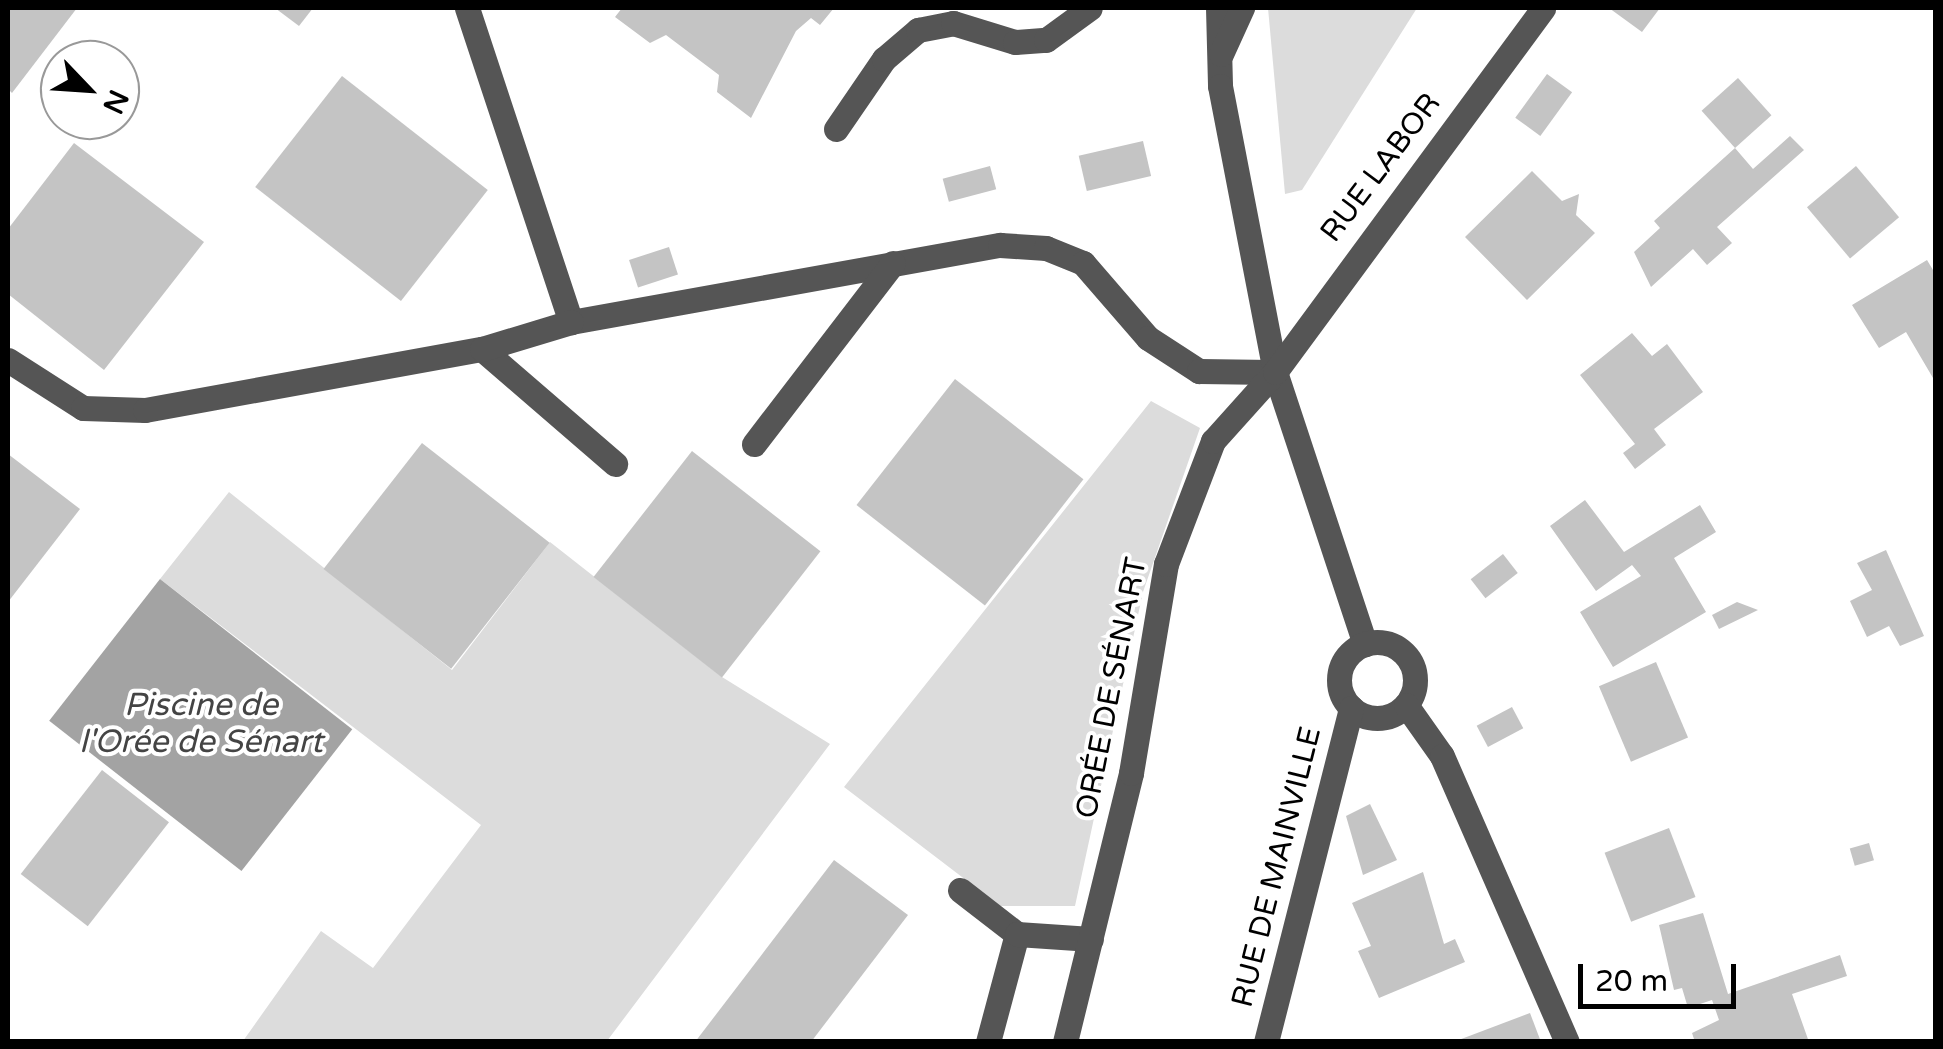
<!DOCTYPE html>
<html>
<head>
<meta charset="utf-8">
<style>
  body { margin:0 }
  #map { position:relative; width:1943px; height:1049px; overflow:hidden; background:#fff; font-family:"Varela Round",sans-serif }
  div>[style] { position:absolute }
  .green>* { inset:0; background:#dcdcdc }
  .water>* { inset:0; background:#a3a3a3; transform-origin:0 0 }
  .building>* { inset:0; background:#c4c4c4; transform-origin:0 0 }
  .minor>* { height:25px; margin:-12.5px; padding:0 12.5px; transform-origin:12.5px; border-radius:12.5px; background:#555 }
  .minor>.ring { margin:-12.5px; padding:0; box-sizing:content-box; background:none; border:25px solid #555; border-radius:50% }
  span { translate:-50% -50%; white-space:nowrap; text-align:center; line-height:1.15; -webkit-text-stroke:8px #fff; paint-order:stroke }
  .street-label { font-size:30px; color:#000 }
  .water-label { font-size:32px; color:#444; font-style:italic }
  .frame { position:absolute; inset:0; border:10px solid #000; pointer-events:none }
  .north { position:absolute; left:40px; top:40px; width:100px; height:100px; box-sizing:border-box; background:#fff; border:2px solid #999; border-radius:50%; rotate:115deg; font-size:28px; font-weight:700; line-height:40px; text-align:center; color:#000 }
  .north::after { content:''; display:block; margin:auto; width:35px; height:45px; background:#000; clip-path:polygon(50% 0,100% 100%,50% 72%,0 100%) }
  .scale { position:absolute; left:1578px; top:964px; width:158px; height:45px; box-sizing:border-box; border:5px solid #000; border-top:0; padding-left:12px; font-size:30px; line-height:35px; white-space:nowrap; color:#000; -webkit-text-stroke:8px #fff; paint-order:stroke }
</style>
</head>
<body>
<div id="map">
  <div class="green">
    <i style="clip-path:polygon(1268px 8px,1417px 8px,1302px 190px,1285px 194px)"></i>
    <i style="clip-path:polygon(1151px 401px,1200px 428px,1143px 592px,1075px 906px,1000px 906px,844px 787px)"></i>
    <i style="clip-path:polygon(229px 492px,452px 670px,550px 542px,722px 677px,830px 744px,607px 1041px,243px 1041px,321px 931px,373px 968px,481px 825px,160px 579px)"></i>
  </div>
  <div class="water">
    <i style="left:160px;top:579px;width:244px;height:180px;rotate:38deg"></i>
  </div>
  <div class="building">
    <i style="clip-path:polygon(8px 8px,77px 8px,12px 93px,8px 89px)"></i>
    <i style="clip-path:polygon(275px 8px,313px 8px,299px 26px)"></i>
    <i style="clip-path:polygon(622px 8px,834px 8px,820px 25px,811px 18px,796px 31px,751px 118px,717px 92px,719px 75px,666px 35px,650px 43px,615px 17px)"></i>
    <i style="clip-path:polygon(1609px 8px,1660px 8px,1642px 32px)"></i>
    <i style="left:1547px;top:74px;width:31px;height:54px;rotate:36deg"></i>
    <i style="left:342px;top:76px;width:185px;height:141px;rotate:38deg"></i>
    <i style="left:1738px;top:78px;width:50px;height:49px;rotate:48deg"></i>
    <i style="clip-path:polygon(1790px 136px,1804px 150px,1717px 227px,1732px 243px,1707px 265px,1693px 249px,1651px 287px,1634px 252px,1660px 228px,1654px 221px,1735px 148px,1753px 169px)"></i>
    <i style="left:1143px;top:141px;width:36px;height:66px;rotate:77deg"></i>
    <i style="clip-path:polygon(74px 143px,204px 242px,104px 370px,8px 294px,8px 229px)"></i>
    <i style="left:990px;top:166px;width:24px;height:49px;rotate:75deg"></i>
    <i style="left:1856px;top:166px;width:67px;height:64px;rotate:50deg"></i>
    <i style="clip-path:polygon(1532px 171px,1562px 201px,1579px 194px,1576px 215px,1595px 233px,1527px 300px,1465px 237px)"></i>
    <i style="left:669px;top:247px;width:29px;height:42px;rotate:72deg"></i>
    <i style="clip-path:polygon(1927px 260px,1936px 275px,1933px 378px,1906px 332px,1879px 348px,1852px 305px)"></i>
    <i style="clip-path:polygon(1632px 333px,1652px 356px,1667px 344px,1703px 392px,1654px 429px,1666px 445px,1635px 469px,1623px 453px,1635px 444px,1580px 375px)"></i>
    <i style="left:955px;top:379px;width:163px;height:160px;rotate:38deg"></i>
    <i style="left:422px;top:443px;width:162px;height:160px;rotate:38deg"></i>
    <i style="left:692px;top:451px;width:163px;height:160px;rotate:38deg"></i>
    <i style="clip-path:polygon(8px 454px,80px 509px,8px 602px)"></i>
    <i style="clip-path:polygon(1585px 500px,1624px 552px,1700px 505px,1716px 532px,1674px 558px,1706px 612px,1613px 667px,1580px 612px,1641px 576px,1632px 565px,1596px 591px,1550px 526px)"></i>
    <i style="clip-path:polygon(1886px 550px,1924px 636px,1900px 646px,1889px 626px,1867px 637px,1850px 601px,1872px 590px,1857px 563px)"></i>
    <i style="left:1503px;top:554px;width:24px;height:41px;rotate:52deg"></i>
    <i style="clip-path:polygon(1737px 602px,1758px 610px,1719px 629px,1712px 615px)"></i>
    <i style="left:1656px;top:662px;width:82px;height:62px;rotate:67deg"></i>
    <i style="left:1512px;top:707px;width:24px;height:40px;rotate:62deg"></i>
    <i style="left:102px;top:770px;width:85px;height:132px;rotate:38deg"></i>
    <i style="clip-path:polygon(1370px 804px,1397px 860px,1363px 875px,1346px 816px)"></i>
    <i style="left:1669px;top:828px;width:74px;height:69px;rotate:69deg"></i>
    <i style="left:1869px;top:843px;width:18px;height:20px;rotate:74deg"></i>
    <i style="clip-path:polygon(834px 860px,908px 915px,811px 1042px,695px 1042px)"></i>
    <i style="clip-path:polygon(1423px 872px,1444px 944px,1455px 939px,1465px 962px,1379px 998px,1358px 951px,1371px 946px,1352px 903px)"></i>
    <i style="clip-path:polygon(1703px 913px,1728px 994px,1840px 955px,1847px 976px,1792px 994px,1809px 1042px,1695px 1042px,1692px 1033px,1719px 1020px,1712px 1000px,1688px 1008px,1682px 988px,1674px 990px,1659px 925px)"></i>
    <i style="clip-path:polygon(1530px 1013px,1541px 1042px,1456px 1042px,1456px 1041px)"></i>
  </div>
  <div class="minor">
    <i style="left:467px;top:8px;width:331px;rotate:71.7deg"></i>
    <i style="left:571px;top:322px;width:436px;rotate:-10.2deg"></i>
    <i style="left:1000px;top:245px;width:46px;rotate:3.7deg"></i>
    <i style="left:1046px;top:248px;width:40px;rotate:22deg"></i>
    <i style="left:1083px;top:263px;width:99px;rotate:49.1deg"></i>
    <i style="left:1148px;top:338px;width:61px;rotate:32.9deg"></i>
    <i style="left:1199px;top:371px;width:76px;rotate:0.8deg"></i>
    <i style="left:1218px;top:8px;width:78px;rotate:88.5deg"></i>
    <i style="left:1220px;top:86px;width:291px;rotate:79.1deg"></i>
    <i style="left:1275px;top:372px;width:287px;rotate:71.7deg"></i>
    <i style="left:1221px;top:54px;width:51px;rotate:-65.5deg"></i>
    <i style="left:836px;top:129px;width:85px;rotate:-55.6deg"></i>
    <i style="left:884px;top:59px;width:45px;rotate:-40.5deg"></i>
    <i style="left:918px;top:30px;width:36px;rotate:-11deg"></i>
    <i style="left:953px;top:23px;width:65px;rotate:17deg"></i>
    <i style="left:1015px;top:42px;width:31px;rotate:-4deg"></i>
    <i style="left:1046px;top:40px;width:54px;rotate:-36deg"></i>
    <i style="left:482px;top:349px;width:176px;rotate:40.8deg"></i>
    <i style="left:8px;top:360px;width:89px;rotate:32.6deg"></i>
    <i style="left:83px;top:408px;width:62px;rotate:1.8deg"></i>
    <i style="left:145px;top:410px;width:342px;rotate:-10.3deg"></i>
    <i style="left:482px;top:349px;width:93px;rotate:-16.9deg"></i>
    <i style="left:754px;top:444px;width:228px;rotate:-52.5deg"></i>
    <i class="ring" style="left:1339px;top:642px;width:51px;height:51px"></i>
    <i style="left:1406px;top:705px;width:62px;rotate:54.8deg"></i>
    <i style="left:1442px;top:756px;width:312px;rotate:66.4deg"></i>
    <i style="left:960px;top:890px;width:72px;rotate:37.7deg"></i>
    <i style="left:988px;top:1042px;width:112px;rotate:-75deg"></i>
    <i style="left:1017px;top:934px;width:74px;rotate:3.9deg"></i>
    <i style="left:1065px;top:1042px;width:277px;rotate:-76.2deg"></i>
    <i style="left:1131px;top:773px;width:212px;rotate:-80.5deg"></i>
    <i style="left:1166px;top:564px;width:132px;rotate:-69.1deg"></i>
    <i style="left:1213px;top:441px;width:93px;rotate:-48.1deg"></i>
    <i style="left:1275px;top:372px;width:452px;rotate:-53.6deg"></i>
    <i style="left:1266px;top:1042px;width:345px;rotate:-75.7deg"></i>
  </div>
  <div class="street-label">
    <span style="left:1381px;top:168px;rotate:-53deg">RUE LABOR</span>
    <span style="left:1112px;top:688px;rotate:-79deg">ORÉE DE SÉNART</span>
    <span style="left:1277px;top:867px;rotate:-76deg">RUE DE MAINVILLE</span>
  </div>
  <div class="water-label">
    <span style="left:201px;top:724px">Piscine de<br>l'Orée de Sénart</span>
  </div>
  <div class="frame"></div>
  <div class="north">N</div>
  <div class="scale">20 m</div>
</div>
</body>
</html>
